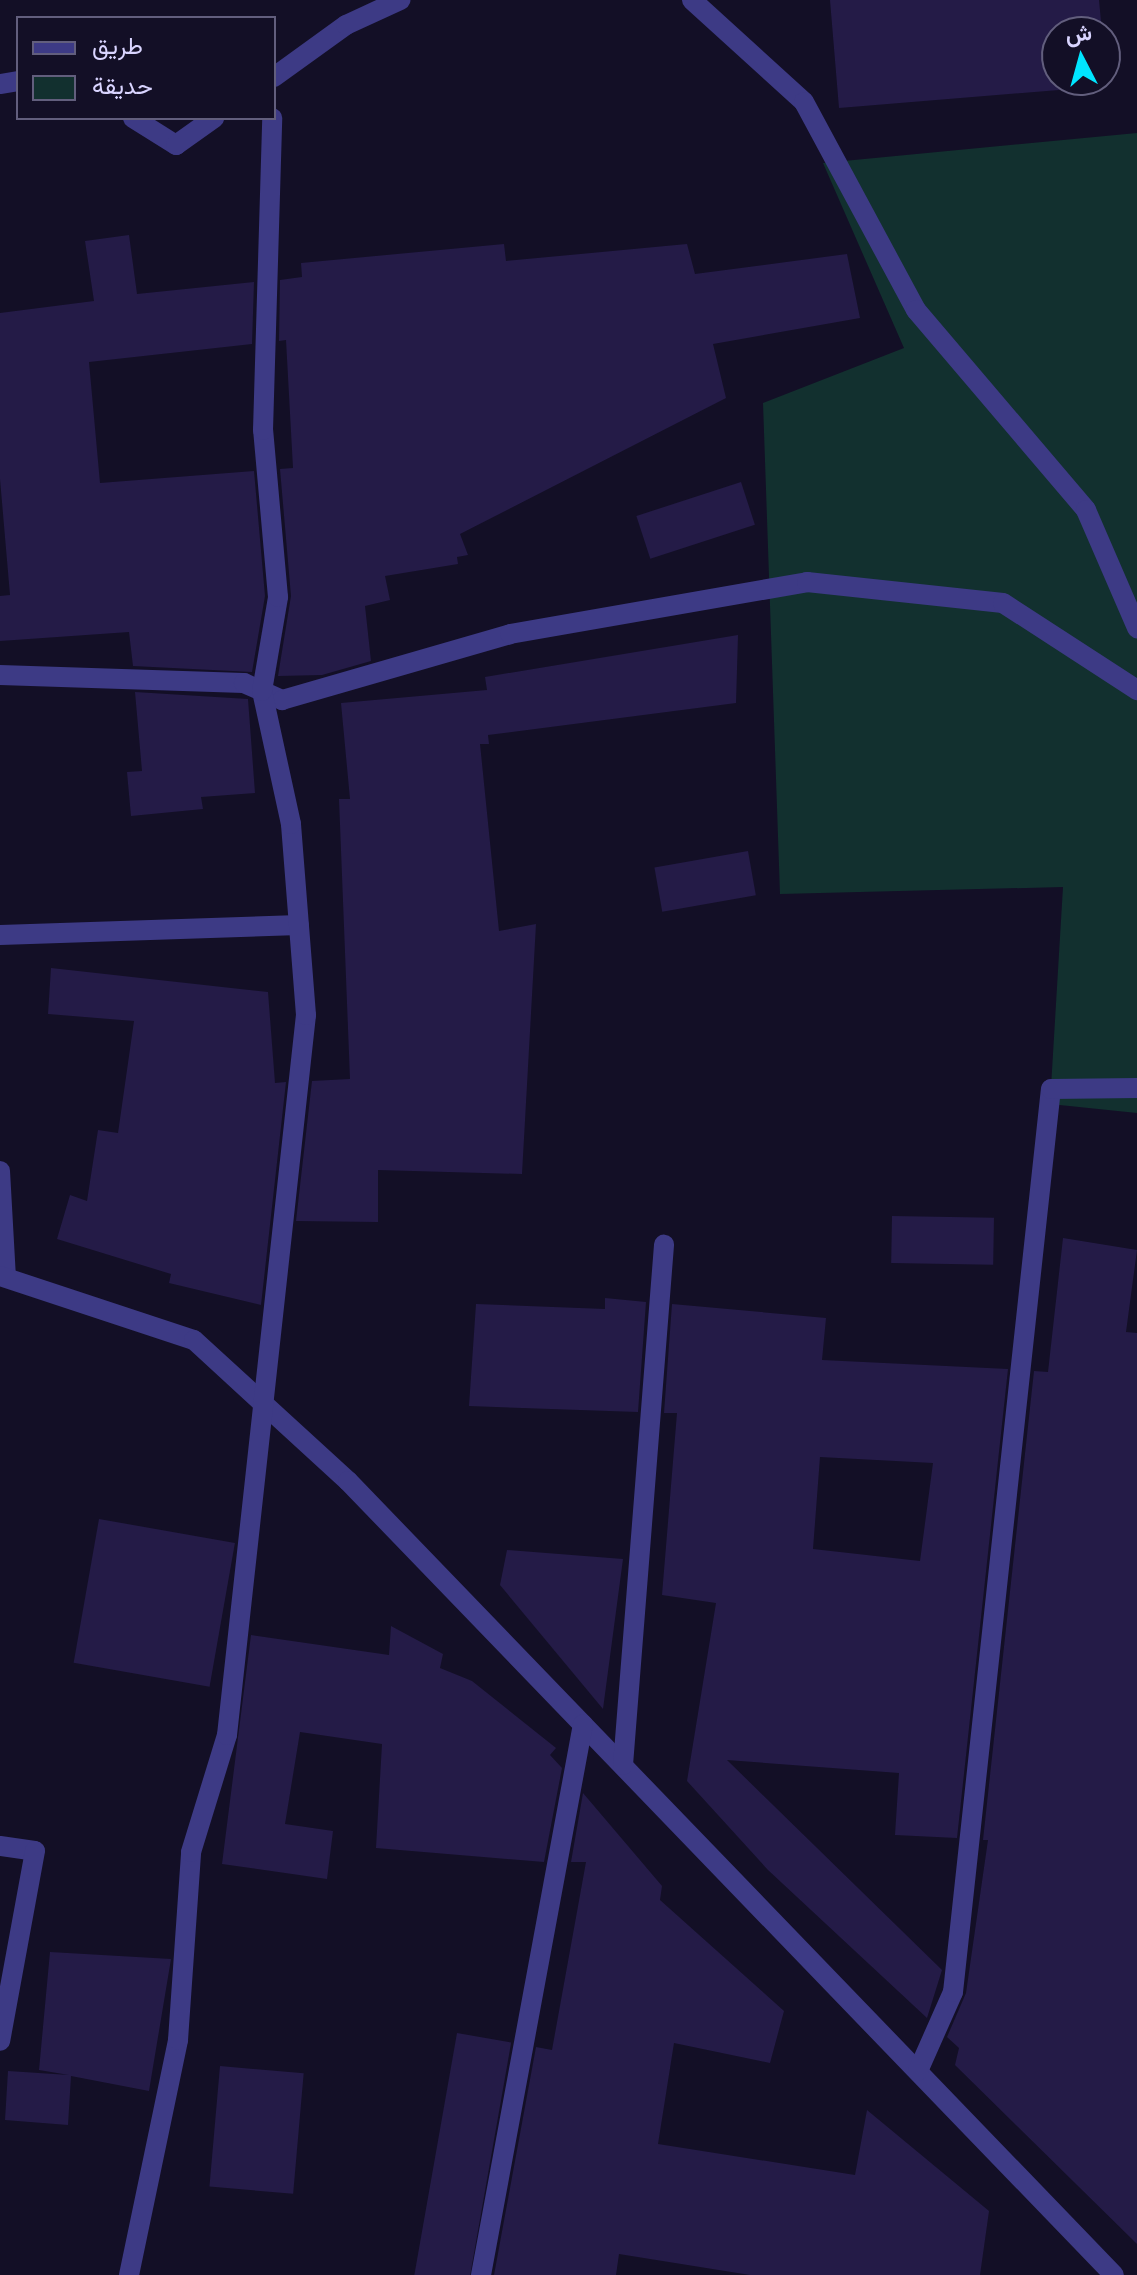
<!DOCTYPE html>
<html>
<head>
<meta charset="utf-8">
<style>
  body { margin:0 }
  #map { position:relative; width:1137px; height:2275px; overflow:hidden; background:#130f26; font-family:"Work Sans",Vazirmatn,sans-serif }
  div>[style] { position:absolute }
  .green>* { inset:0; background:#12302f }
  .building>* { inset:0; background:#241b47; transform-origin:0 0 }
  .minor>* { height:20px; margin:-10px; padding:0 10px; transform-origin:10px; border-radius:10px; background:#3d3a85 }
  span { translate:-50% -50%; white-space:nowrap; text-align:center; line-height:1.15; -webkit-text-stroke:6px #130f26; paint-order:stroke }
  .legend { position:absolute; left:16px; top:16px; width:260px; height:104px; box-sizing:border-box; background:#130f26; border:2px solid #625e7d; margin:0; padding:10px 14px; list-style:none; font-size:24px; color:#d9d4ff }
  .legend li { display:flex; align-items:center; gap:16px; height:40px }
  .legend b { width:40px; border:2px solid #625e7d }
  .north { position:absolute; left:1041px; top:16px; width:80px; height:80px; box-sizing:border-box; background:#130f26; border:2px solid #625e7d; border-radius:50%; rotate:354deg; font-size:22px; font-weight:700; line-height:32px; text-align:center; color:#d9d4ff }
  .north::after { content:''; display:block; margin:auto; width:28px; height:36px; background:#00e5ff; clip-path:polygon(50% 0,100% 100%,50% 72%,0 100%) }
</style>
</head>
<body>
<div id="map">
  <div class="green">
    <i style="clip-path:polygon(1137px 133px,1137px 1113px,1050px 1104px,1063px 887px,780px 894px,763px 403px,904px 348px,823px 163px)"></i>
  </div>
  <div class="building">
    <i style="clip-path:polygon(830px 0,1099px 0,1102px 32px,1057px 32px,1057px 80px,1105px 80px,1105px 59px,1108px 86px,839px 108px)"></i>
    <i style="clip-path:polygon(129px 235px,137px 294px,254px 282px,252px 344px,89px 362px,100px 483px,254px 471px,265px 596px,252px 672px,133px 666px,129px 632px,0 641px,0 596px,10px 595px,0 479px,0 313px,94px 301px,85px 241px)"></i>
    <i style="clip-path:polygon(504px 244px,506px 261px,687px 244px,695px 274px,847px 254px,860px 318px,713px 344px,726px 398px,460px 534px,468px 555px,457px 557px,458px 564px,385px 576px,390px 600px,365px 606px,371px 661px,322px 675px,278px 676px,291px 596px,280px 469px,293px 468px,286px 340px,279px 341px,280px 280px,302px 277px,301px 263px)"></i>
    <i style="left:741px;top:482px;width:45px;height:110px;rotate:72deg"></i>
    <i style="clip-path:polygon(738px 635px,736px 703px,488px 735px,489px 744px,480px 744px,499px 931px,536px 924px,522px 1174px,378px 1170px,378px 1222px,296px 1221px,312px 1081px,350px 1079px,339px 799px,350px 799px,341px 703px,487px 690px,485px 677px)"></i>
    <i style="clip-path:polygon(135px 692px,248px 699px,255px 793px,201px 797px,203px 809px,131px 816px,127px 772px,142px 771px)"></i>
    <i style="left:748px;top:851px;width:45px;height:95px;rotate:80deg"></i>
    <i style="clip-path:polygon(51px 968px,268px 992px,275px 1083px,286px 1082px,261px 1305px,169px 1283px,171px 1274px,57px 1239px,70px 1195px,87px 1201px,98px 1130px,118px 1133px,134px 1021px,48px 1014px)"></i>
    <i style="left:892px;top:1216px;width:102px;height:47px;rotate:1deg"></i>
    <i style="clip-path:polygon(1063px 1238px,1137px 1250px,1126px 1332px,1137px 1333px,1137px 2244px,955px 2065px,959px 2048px,947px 2037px,966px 1993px,988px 1840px,983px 1840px,1034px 1371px,1048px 1372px)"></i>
    <i style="clip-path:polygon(605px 1298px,646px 1302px,638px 1412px,469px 1406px,476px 1304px,605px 1309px)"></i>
    <i style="clip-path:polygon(evenodd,672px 1304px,826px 1318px,822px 1360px,1008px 1369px,957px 1838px,895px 1835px,899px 1773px,727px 1760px,942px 1970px,927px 2018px,768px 1870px,687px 1781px,716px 1603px,662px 1595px,677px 1413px,664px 1413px,672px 1304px,820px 1457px,933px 1463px,920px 1561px,813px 1549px,820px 1457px)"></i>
    <i style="left:99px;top:1519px;width:138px;height:146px;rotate:10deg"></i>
    <i style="clip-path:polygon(507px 1550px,623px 1559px,603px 1709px,500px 1585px)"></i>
    <i style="clip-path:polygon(391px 1626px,443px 1654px,440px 1668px,472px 1681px,556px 1748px,550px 1755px,562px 1768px,544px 1862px,376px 1848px,382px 1744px,300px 1732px,285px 1824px,333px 1831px,327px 1879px,222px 1864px,251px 1635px,389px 1655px)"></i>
    <i style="clip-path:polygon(583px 1793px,662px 1886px,660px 1900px,784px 2011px,770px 2063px,674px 2043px,658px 2144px,855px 2175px,867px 2110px,989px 2211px,980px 2275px,750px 2275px,619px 2254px,616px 2275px,494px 2275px,536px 2047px,552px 2050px,586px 1862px,571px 1862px)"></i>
    <i style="clip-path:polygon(50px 1952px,171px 1959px,149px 2091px,71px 2076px,68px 2125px,5px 2120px,8px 2071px,69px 2075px,39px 2070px)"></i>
    <i style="left:457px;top:2033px;width:55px;height:246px;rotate:10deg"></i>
    <i style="left:220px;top:2066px;width:84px;height:121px;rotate:5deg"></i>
  </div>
  <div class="minor">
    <i style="left:692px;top:0;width:151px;rotate:42.3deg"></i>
    <i style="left:804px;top:102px;width:236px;rotate:61.7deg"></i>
    <i style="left:916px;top:310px;width:262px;rotate:49.6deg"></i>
    <i style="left:1086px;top:510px;width:129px;rotate:66.6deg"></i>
    <i style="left:274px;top:77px;width:89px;rotate:-35.8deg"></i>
    <i style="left:346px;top:25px;width:60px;rotate:-24.8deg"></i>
    <i style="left:0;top:84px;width:18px;rotate:-9deg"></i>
    <i style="left:133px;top:118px;width:51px;rotate:32.1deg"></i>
    <i style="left:176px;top:145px;width:47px;rotate:-35.4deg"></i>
    <i style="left:0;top:675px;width:244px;rotate:1.9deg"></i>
    <i style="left:244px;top:683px;width:42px;rotate:24.1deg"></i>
    <i style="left:282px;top:700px;width:237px;rotate:-16.1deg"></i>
    <i style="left:510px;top:634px;width:302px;rotate:-9.9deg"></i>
    <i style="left:807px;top:582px;width:197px;rotate:6.1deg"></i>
    <i style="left:1003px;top:603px;width:160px;rotate:33deg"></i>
    <i style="left:0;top:935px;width:299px;rotate:-1.9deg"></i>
    <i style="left:0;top:1171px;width:106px;rotate:86.8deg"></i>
    <i style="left:0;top:1276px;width:204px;rotate:18.3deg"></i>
    <i style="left:194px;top:1340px;width:209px;rotate:42.5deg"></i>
    <i style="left:348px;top:1481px;width:1103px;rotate:46.03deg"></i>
    <i style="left:623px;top:1765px;width:522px;rotate:-85.49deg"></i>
    <i style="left:0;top:1846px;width:35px;rotate:8deg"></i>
    <i style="left:35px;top:1851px;width:193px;rotate:100.4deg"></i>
    <i style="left:918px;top:2071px;width:86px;rotate:-66.1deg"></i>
    <i style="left:953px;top:1992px;width:908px;rotate:-83.81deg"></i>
    <i style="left:1051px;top:1089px;width:86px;rotate:-0.7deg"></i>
    <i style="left:129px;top:2275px;width:240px;rotate:-78.2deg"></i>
    <i style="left:178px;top:2040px;width:188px;rotate:-86deg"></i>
    <i style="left:191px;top:1852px;width:122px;rotate:-72.9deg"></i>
    <i style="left:227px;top:1735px;width:724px;rotate:-83.74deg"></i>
    <i style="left:306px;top:1015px;width:192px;rotate:-94.5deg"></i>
    <i style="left:291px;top:824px;width:136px;rotate:-102.3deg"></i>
    <i style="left:262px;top:691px;width:95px;rotate:-80.3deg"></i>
    <i style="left:278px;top:597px;width:168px;rotate:-95.1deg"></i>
    <i style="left:263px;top:430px;width:312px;rotate:-88.3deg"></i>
    <i style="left:481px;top:2275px;width:560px;rotate:-79.51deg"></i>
  </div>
  <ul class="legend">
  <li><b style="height:10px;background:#3d3a85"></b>طريق</li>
  <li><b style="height:22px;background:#12302f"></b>حديقة</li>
  </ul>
  <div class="north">ش</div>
</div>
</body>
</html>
